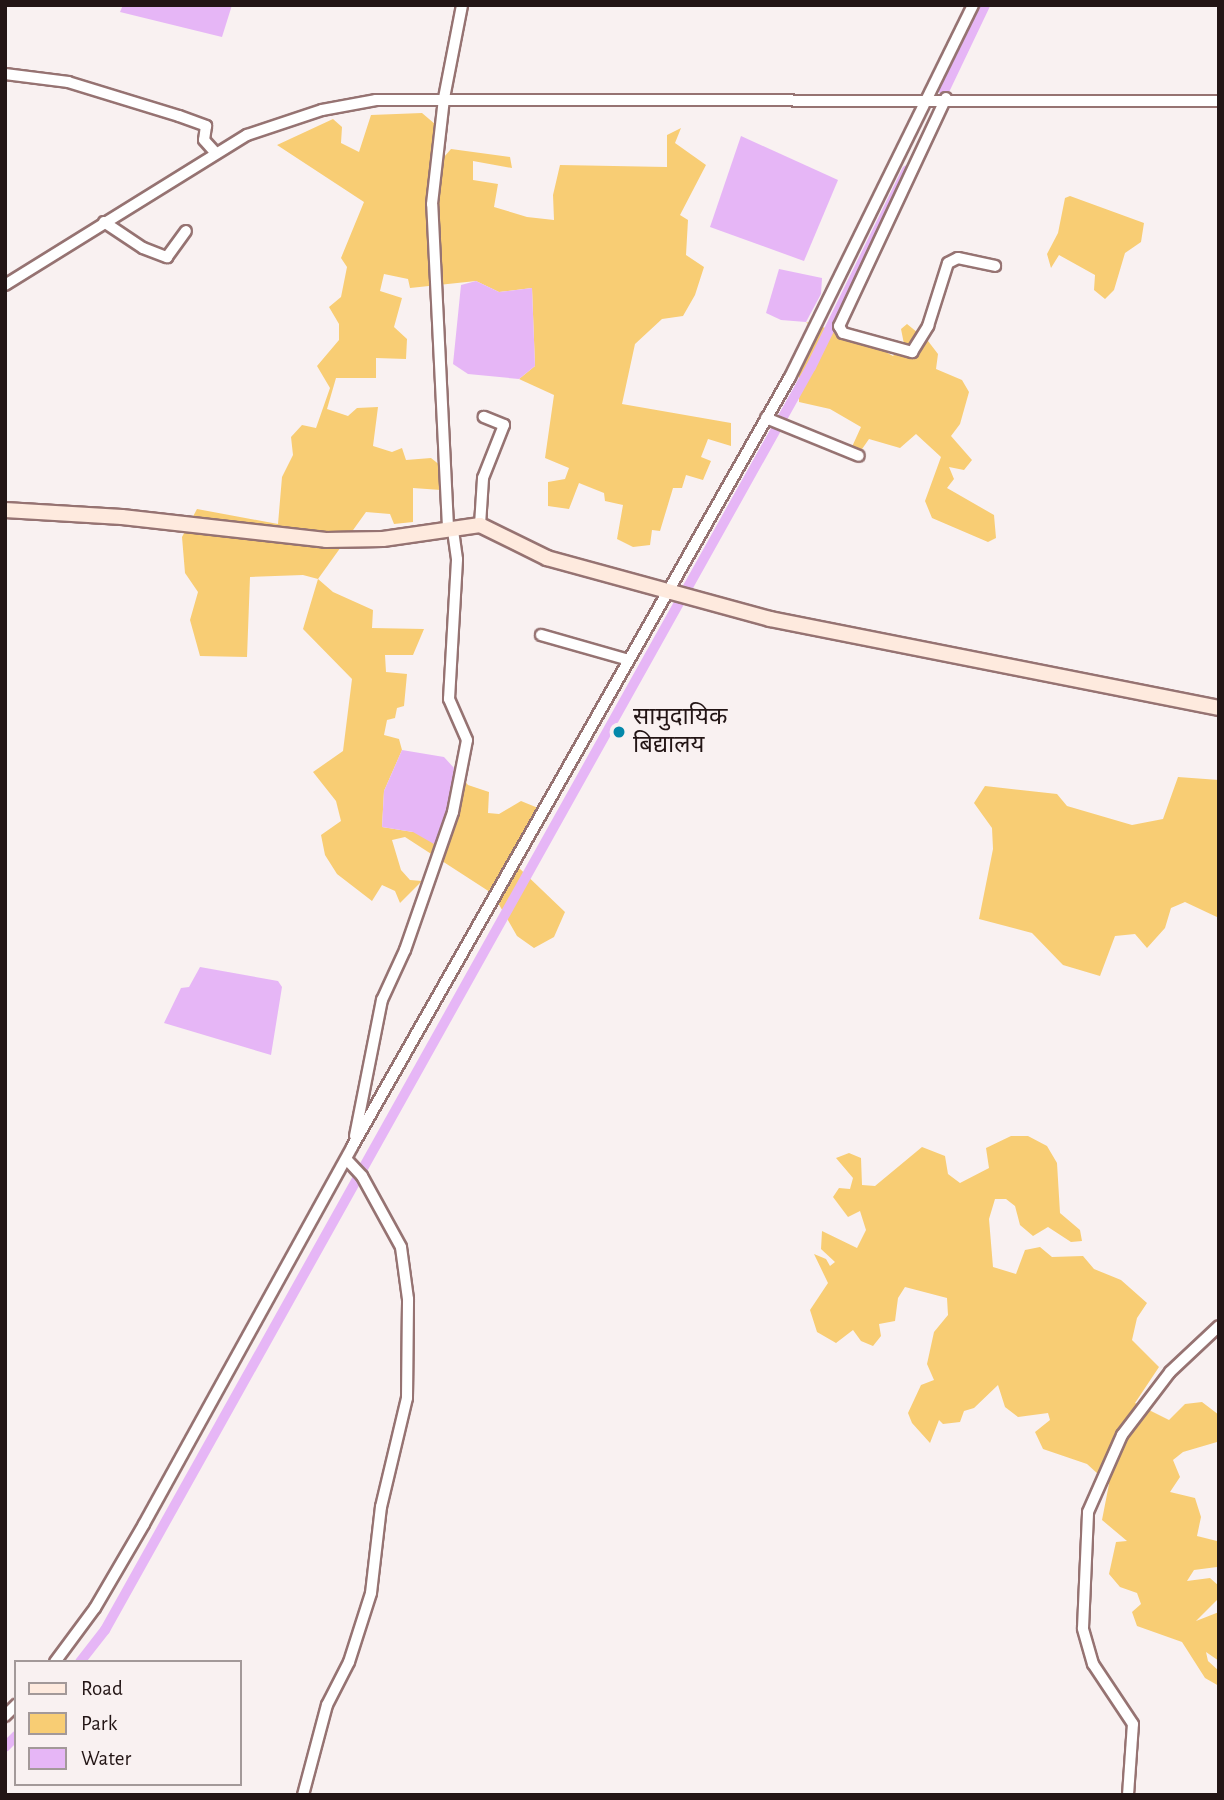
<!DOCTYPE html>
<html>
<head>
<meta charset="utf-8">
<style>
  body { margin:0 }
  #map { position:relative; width:1224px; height:1800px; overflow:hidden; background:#f9f1f1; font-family:"Alegreya Sans","Noto Sans Devanagari",sans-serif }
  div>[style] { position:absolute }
  .green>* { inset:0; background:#f8cd74 }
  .water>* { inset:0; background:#e6b6f6 }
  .canal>* { height:10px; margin:-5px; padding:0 5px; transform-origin:5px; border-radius:5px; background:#e6b6f6 }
  .roads { filter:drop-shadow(2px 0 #967372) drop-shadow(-2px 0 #967372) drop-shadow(0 2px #967372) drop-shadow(0 -2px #967372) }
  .street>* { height:10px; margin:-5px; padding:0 5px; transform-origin:5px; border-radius:5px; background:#fff }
  .secondary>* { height:14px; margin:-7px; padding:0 7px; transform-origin:7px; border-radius:7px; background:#feeade }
  .dots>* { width:19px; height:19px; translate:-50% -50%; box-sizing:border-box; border:4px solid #f9f1f1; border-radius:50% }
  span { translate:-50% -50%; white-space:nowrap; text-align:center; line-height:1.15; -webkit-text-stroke:5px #f9f1f1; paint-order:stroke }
  .poi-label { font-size:24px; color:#231515 }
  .left { translate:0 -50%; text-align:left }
  .frame { position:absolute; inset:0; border:7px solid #231515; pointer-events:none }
  .legend { position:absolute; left:14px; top:1660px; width:228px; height:126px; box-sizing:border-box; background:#f9f1f1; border:2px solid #a39999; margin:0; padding:9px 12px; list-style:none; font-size:21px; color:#231515 }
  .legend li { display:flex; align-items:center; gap:14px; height:35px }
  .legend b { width:35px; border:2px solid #a39999 }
</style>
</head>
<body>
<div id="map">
  <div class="green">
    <i style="clip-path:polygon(422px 113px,442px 130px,444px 157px,451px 149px,510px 157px,512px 168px,473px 161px,473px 180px,498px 184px,494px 207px,527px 217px,554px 220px,553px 195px,560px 165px,667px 167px,667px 135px,681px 128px,675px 143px,706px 165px,680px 215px,688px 220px,686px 255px,704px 267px,695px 295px,683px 316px,662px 319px,635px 344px,622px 404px,731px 423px,731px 446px,708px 439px,701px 457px,711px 461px,703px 480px,686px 475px,682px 488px,673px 488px,660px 531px,652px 530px,650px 545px,633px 547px,617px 539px,623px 505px,605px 501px,604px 493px,579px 483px,569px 509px,548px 506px,548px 482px,565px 479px,569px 468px,545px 458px,554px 395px,519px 379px,535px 366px,532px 288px,499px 292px,476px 281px,410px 288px,408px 279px,384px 274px,380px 291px,402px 298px,394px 327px,407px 339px,406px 359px,376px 358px,376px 378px,336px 378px,327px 409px,348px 416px,357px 408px,378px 407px,373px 446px,392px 452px,402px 448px,406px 460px,431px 458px,441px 466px,441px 490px,413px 488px,413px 522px,394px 524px,390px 514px,366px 512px,318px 579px,333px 592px,373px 610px,372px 628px,424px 629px,413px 655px,385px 655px,386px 672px,407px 674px,404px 706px,397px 708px,395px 718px,387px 720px,384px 735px,399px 739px,402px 750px,384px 791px,382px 827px,413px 832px,448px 816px,454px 768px,468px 785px,489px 792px,488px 813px,499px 814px,521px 801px,543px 810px,513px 855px,518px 867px,565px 912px,554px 937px,534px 948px,517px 936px,493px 894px,405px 837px,392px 840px,401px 870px,410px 880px,422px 881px,400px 903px,395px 891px,382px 885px,372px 901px,337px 874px,325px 855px,321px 835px,341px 821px,336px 801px,313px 772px,343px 751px,352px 679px,303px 629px,318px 579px,303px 575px,250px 577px,247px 657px,200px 656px,190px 620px,198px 592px,185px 573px,182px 537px,197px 509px,278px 524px,282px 477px,293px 455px,291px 437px,302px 425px,316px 428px,330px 388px,317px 366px,339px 340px,339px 324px,329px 307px,341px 297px,347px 267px,341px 258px,364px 202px,277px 145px,333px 119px,342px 127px,341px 143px,359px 152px,371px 115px)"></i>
    <i style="clip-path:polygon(1070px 196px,1144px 223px,1141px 242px,1125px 253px,1114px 290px,1105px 299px,1094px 290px,1095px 275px,1059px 255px,1051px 268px,1047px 254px,1058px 233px,1065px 198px)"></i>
    <i style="clip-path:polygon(806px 322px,862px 339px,893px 356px,904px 344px,901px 329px,907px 324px,928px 341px,938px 354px,936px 369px,962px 380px,969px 392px,960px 424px,951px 436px,972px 460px,964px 470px,949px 467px,954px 479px,947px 488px,994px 515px,996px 538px,988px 542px,932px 518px,925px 501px,941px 457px,916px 434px,900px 448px,869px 439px,860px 452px,851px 449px,861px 427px,830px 409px,799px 402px,799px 373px,812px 328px)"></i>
    <i style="clip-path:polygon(1178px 777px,1219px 780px,1219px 918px,1185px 902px,1171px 908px,1165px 928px,1147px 948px,1135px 934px,1115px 936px,1100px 976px,1063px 965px,1032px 933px,979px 919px,993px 849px,992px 828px,974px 803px,985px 786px,1057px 794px,1067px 806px,1132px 825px,1163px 819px)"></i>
    <i style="clip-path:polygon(1011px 1136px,1028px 1136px,1047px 1146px,1057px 1163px,1060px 1213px,1080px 1230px,1082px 1241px,1071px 1242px,1048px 1227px,1033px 1236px,1020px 1225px,1015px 1206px,1006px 1199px,995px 1199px,989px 1219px,993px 1267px,1016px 1274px,1025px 1250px,1040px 1247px,1052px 1257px,1083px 1256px,1094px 1269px,1121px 1280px,1147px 1303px,1137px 1318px,1132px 1340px,1159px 1367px,1135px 1403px,1169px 1420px,1185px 1404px,1202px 1402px,1219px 1415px,1217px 1442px,1183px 1452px,1173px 1460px,1180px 1477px,1170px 1492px,1195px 1498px,1201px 1517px,1197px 1536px,1217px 1541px,1219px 1536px,1217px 1567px,1194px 1570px,1187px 1581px,1210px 1578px,1219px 1586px,1217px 1600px,1196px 1621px,1219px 1612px,1219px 1661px,1206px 1652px,1208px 1661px,1219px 1671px,1219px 1686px,1205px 1678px,1182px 1642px,1137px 1626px,1132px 1612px,1141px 1604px,1137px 1593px,1120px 1587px,1109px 1574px,1116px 1542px,1127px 1541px,1102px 1520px,1109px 1484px,1087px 1464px,1043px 1449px,1035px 1432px,1050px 1420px,1048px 1413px,1018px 1417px,1005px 1407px,998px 1385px,974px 1408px,964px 1411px,960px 1422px,943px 1424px,939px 1420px,930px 1443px,912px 1423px,908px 1413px,921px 1385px,934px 1380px,927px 1364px,934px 1332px,948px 1315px,947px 1298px,905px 1287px,898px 1298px,895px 1321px,879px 1324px,881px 1336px,873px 1346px,861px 1341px,853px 1330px,836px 1343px,817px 1332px,810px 1310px,828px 1283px,814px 1254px,826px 1259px,830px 1266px,835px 1262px,821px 1249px,822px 1231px,857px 1248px,866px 1230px,860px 1211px,848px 1217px,833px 1197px,839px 1188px,850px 1189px,853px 1178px,836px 1158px,849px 1153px,861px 1158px,862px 1185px,875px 1186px,922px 1147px,945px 1156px,948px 1174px,960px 1183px,989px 1168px,986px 1148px)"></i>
  </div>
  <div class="water">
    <i style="clip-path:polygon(123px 5px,232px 5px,222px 37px,120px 12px)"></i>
    <i style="clip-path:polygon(741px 136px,838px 180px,804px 261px,710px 227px)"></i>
    <i style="clip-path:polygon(779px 269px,822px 278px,821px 294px,806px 322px,781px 320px,766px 313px)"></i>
    <i style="clip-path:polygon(476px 281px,499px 292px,532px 288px,535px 366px,519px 379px,468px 374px,453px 364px,461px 285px)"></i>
    <i style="clip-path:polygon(402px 750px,444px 757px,454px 768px,448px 816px,434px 844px,413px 832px,382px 827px,384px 791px)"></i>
    <i style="clip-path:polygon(200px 967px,278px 981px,282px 987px,271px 1055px,164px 1023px,181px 988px,189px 987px)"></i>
  </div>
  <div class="canal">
    <i style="left:944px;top:91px;width:95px;rotate:-64.5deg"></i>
    <i style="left:80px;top:1662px;width:41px;rotate:-52deg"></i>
    <i style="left:105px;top:1630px;width:1447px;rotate:-60.8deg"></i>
    <i style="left:811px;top:367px;width:219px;rotate:-64deg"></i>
    <i style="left:5px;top:1747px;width:16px;rotate:-45deg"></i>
  </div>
  <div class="roads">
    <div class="street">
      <i style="left:5px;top:74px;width:64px;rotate:7.2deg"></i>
      <i style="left:68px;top:82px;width:116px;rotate:17deg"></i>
      <i style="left:179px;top:116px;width:29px;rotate:20deg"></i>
      <i style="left:206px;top:126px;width:14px;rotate:98deg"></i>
      <i style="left:204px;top:140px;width:15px;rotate:48deg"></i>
      <i style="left:946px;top:98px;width:252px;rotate:115.1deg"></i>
      <i style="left:839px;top:326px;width:8px;rotate:60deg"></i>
      <i style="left:843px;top:333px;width:72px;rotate:15.4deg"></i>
      <i style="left:912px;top:352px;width:31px;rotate:-58deg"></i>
      <i style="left:928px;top:326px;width:66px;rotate:-72.4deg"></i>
      <i style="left:948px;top:263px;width:11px;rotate:-27deg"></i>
      <i style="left:958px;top:258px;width:38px;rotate:12deg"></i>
      <i style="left:104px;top:222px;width:47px;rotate:33.7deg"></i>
      <i style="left:143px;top:248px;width:26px;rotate:21deg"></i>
      <i style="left:167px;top:257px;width:32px;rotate:-54deg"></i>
      <i style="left:5px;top:285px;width:285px;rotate:-31.8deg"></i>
      <i style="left:247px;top:135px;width:79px;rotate:-18.4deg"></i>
      <i style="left:322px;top:110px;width:55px;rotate:-10.5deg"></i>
      <i style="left:376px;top:100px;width:843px;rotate:0.07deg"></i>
      <i style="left:766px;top:418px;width:100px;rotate:22.2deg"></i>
      <i style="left:480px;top:525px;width:47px;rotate:-86.3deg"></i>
      <i style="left:483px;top:478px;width:57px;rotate:-68.4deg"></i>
      <i style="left:504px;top:425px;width:22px;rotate:-158deg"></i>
      <i style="left:541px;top:635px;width:91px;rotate:15.9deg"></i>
      <i style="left:355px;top:1136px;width:139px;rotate:-78.8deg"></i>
      <i style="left:382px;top:1000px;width:55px;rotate:-65.3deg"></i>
      <i style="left:405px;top:950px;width:146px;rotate:-70.8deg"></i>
      <i style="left:453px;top:812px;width:73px;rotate:-79deg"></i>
      <i style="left:467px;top:740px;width:45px;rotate:-113.7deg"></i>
      <i style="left:449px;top:699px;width:140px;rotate:-86.7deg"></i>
      <i style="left:457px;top:559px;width:28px;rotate:-98deg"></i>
      <i style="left:453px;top:531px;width:6px;rotate:-141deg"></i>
      <i style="left:448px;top:527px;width:323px;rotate:-92.8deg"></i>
      <i style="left:432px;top:204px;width:107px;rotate:-83.5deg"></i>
      <i style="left:444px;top:98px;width:95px;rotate:-79deg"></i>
      <i style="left:55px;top:1662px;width:67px;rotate:-53.5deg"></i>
      <i style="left:95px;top:1608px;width:97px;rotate:-59.7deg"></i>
      <i style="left:144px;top:1524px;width:431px;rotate:-61.1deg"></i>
      <i style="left:352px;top:1147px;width:886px;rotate:-60.37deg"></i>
      <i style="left:790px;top:377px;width:415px;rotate:-63.8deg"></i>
      <i style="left:5px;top:1716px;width:16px;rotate:-45deg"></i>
      <i style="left:303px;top:1795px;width:93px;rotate:-75.1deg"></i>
      <i style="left:327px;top:1705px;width:48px;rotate:-62.9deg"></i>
      <i style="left:349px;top:1662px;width:72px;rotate:-72.3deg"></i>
      <i style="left:371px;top:1593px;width:87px;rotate:-83.4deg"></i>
      <i style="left:381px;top:1507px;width:112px;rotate:-76.6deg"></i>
      <i style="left:407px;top:1398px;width:99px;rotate:-89.4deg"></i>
      <i style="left:408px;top:1299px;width:52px;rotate:-97.7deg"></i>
      <i style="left:401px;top:1247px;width:81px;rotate:-118.8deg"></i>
      <i style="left:362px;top:1176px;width:21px;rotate:-133deg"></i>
      <i style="left:1128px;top:1795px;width:71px;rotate:-86deg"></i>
      <i style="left:1133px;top:1724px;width:72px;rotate:-123.7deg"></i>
      <i style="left:1093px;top:1664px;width:37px;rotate:-106deg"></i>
      <i style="left:1083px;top:1628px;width:116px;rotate:-87.5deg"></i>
      <i style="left:1088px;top:1512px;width:84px;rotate:-66.2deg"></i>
      <i style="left:1122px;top:1435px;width:79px;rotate:-52.7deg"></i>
      <i style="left:1170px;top:1372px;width:67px;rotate:-43.2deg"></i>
    </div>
    <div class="secondary">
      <i style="left:5px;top:510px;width:117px;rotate:3.4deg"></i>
      <i style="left:122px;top:517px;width:205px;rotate:6.4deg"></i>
      <i style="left:326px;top:540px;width:57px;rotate:-1deg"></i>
      <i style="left:383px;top:539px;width:98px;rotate:-8.2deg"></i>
      <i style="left:480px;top:525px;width:75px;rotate:26.2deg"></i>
      <i style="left:547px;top:558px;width:231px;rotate:15.3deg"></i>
      <i style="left:770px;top:619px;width:458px;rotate:11.2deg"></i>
    </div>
  </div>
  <div class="dots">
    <i style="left:619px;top:732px;background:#0488aa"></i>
  </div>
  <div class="poi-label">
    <span class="left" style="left:633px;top:732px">सामुदायिक<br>बिद्यालय</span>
  </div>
  <div class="frame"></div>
  <ul class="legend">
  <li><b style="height:9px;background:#feeade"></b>Road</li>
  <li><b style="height:19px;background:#f8cd74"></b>Park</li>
  <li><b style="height:19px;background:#e6b6f6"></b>Water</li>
  </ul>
</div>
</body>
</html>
